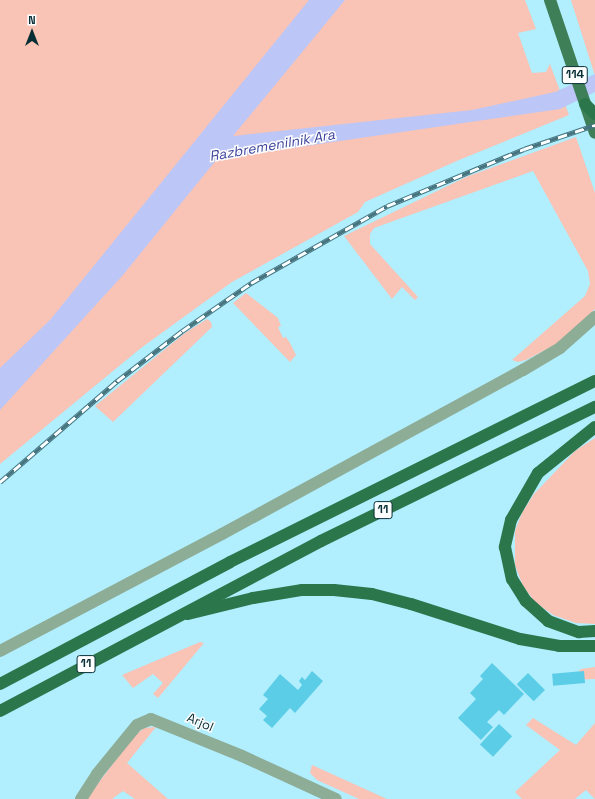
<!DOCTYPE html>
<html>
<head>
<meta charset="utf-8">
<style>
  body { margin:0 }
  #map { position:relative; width:595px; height:799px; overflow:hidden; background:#b1eefe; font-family:"Space Grotesk",sans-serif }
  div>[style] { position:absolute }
  .green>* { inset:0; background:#f9c3b6 }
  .water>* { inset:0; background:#bcc7f7 }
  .building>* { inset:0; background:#5ccde7; transform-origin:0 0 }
  .minor>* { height:12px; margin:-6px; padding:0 6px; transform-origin:6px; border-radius:6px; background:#8dad97 }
  .primary>* { height:12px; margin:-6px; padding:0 6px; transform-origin:6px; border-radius:6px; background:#3f7f57 }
  .trunk>* { height:12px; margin:-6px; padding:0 6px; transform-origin:6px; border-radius:6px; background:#2c764c }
  .rail>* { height:4.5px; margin-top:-2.25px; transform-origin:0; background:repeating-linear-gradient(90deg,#fff 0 9px,#46747e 0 18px); box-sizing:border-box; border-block:1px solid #46747e }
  span { translate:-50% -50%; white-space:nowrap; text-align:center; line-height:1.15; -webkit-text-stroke:3px #fff; paint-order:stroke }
  .shield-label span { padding:1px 3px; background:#fff; border:1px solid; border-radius:3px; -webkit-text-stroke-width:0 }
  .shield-label { font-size:12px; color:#082e35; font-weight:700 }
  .street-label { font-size:13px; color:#082e35 }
  .water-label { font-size:14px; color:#3b439c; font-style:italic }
  .north { position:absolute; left:12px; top:12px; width:40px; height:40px; -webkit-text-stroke:3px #fff; paint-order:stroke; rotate:0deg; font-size:11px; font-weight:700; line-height:16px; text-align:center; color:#082e35 }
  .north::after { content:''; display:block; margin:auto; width:14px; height:18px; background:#082e35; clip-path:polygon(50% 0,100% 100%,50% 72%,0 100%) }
</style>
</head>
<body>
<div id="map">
  <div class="green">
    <i style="clip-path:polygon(0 0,525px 0,536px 29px,518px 33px,532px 73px,546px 72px,550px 64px,569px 115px,459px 160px,365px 202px,358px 212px,232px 282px,141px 348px,0 464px)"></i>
    <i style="clip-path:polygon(571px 0,595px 0,595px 76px,590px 60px)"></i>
    <i style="clip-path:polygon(576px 137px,595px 193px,595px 309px,573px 332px,553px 346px,526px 360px,518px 362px,512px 360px,585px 296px,590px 284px,588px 271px,533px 171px,374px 228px,370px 234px,370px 244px,418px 297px,415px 300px,402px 287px,392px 299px,344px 236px,466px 177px)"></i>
    <i style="clip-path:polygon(246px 293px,278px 318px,281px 326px,278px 327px,283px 338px,286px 337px,290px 343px,296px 355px,290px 362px,233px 303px)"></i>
    <i style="clip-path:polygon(207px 319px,211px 322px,212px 327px,113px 422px,95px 406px,185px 333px)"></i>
    <i style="clip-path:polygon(595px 438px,595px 624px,576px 623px,553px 615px,535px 602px,523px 586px,515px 565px,515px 531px,522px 513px,534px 494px,575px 451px)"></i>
    <i style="clip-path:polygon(200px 642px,204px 643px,158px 698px,153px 694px,163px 683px,153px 674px,133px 688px,122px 675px)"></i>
    <i style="clip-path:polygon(595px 667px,595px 679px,570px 680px,581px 669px)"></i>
    <i style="clip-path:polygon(533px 718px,576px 745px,595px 723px,595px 799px,586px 790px,575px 799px,522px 799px,515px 792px,560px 750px,526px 725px)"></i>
    <i style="clip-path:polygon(156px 727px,127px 763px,168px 799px,135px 799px,123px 791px,112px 799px,86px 799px,135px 735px,144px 728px)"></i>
    <i style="clip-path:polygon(312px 765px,387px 799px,359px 799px,317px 780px,310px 773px)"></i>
  </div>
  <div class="water">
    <i style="clip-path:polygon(309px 0,345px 0,233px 136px,472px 110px,555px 92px,595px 74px,595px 92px,560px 109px,217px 159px,123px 275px,0 410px,0 368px,50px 320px)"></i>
  </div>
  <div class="building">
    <i style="clip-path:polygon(492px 663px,524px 694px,504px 715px,499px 710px,487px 722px,493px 727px,481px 740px,458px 718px,476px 699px,470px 693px,483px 679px,480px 676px)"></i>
    <i style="clip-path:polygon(312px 671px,323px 681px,295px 713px,290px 708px,272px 728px,263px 720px,267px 716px,259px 709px,268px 699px,263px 695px,280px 674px,298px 690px,302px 685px,299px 681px,302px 677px,305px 680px)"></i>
    <i style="left:584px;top:671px;width:12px;height:32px;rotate:85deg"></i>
    <i style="left:528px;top:673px;width:24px;height:16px;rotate:45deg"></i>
    <i style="left:499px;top:724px;width:18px;height:28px;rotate:43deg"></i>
  </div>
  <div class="minor">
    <i style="left:0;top:651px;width:251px;rotate:-27.8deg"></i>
    <i style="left:222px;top:534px;width:343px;rotate:-28.6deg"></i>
    <i style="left:523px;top:370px;width:43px;rotate:-30.7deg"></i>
    <i style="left:560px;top:348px;width:47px;rotate:-41.5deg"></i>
    <i style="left:81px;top:799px;width:30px;rotate:-57deg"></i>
    <i style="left:97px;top:774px;width:63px;rotate:-50.8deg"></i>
    <i style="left:137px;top:725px;width:15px;rotate:-23deg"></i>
    <i style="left:151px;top:719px;width:98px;rotate:22.1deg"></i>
    <i style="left:242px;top:756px;width:103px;rotate:24.6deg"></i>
  </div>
  <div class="primary">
    <i style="left:550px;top:0;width:140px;rotate:71.3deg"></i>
  </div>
  <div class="trunk">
    <i style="left:585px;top:104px;width:14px;rotate:45deg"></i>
    <i style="left:595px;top:427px;width:73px;rotate:141.1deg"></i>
    <i style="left:538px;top:473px;width:54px;rotate:119.9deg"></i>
    <i style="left:511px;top:520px;width:28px;rotate:103deg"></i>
    <i style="left:505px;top:547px;width:33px;rotate:78deg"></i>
    <i style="left:512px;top:579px;width:26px;rotate:58deg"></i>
    <i style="left:526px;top:601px;width:30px;rotate:42deg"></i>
    <i style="left:548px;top:621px;width:33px;rotate:20deg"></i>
    <i style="left:579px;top:632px;width:16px;rotate:-4deg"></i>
    <i style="left:188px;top:614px;width:67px;rotate:-13.8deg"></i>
    <i style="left:253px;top:598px;width:50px;rotate:-9.3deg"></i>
    <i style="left:302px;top:590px;width:32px"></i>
    <i style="left:334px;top:590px;width:38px;rotate:6deg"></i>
    <i style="left:372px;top:594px;width:40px;rotate:14.4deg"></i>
    <i style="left:411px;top:604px;width:114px;rotate:17.8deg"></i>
    <i style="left:520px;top:639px;width:40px;rotate:10deg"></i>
    <i style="left:559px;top:646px;width:36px"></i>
    <i style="left:0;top:684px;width:260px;rotate:-27.9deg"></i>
    <i style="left:230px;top:562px;width:407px;rotate:-26.4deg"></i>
    <i style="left:0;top:711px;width:363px;rotate:-27.9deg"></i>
    <i style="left:321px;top:541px;width:305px;rotate:-26.1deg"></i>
  </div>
  <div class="rail">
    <i style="left:0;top:482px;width:155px;rotate:-40.8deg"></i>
    <i style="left:117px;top:381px;width:82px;rotate:-37.6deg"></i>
    <i style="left:182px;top:331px;width:84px;rotate:-34.8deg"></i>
    <i style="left:251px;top:283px;width:156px;rotate:-29.5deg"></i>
    <i style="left:387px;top:206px;width:148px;rotate:-22.6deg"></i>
    <i style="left:524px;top:149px;width:75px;rotate:-18.7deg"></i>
  </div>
  <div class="shield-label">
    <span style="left:575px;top:75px">114</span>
    <span style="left:383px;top:510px">11</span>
    <span style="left:86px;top:664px">11</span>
  </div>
  <div class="street-label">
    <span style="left:200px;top:723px;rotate:23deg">Arjol</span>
  </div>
  <div class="water-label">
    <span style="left:272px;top:145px;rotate:-10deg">Razbremenilnik Ara</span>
  </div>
  <div class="north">N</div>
</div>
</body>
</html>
